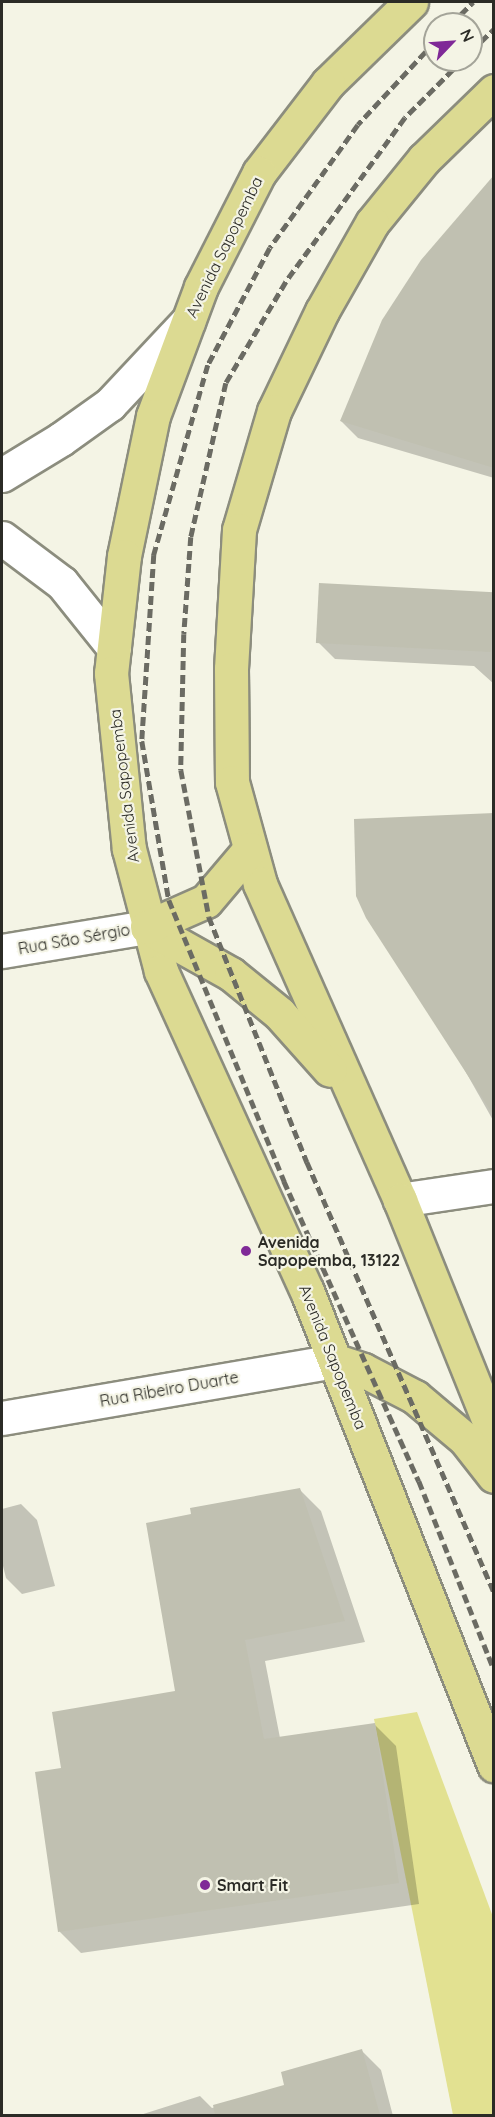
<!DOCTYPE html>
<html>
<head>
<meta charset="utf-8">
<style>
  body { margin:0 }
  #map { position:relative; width:495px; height:2117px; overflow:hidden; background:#f4f4e5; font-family:Quicksand,sans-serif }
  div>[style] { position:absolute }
  .green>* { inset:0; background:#e2e191 }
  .shadow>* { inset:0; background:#0003 }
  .building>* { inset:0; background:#c0c0b1; transform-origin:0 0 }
  .roads { filter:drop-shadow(2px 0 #8c8d7e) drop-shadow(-2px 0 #8c8d7e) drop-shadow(0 2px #8c8d7e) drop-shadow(0 -2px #8c8d7e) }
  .minor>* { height:33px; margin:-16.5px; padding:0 16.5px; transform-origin:16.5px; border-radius:16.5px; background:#fff }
  .primary>* { height:33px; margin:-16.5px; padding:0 16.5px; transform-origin:16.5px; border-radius:16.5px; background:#dcda92 }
  .rail>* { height:4.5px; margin-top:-2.25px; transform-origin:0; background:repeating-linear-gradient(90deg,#6b6b63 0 9px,transparent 0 13.5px) }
  .dots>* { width:16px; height:16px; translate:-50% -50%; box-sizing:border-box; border:3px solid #f4f4e5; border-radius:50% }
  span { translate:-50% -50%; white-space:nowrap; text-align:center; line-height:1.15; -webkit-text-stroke:4.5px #f4f4e5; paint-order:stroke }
  .street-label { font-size:16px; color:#2b2b26 }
  .poi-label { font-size:16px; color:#2b2b26; font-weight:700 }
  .left { translate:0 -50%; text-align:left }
  .frame { position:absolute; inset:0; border:3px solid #2b2b26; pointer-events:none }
  .north { position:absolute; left:423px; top:12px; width:60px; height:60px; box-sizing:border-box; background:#f4f4e5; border:2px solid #a4a499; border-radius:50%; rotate:65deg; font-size:16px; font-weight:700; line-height:24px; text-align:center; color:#2b2b26 }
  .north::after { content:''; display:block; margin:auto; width:21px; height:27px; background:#7f2997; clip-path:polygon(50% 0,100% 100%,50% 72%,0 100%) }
</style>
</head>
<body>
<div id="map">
  <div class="green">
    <i style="clip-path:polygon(417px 1712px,493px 1917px,493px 2115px,453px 2115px,374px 1719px)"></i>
  </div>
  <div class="shadow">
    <i style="clip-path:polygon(494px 176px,494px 478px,358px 438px,341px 421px)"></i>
    <i style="clip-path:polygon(494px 595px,494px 684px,474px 666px,335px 659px,318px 642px)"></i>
    <i style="clip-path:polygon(494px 815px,494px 1122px,463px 1067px)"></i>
    <i style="clip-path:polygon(300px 1490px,321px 1511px,365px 1642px,265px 1661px,280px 1738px,375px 1725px,396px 1746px,419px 1904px,81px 1953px,60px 1932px,63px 1769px,177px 1693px)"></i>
    <i style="clip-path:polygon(21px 1504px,37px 1520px,55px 1586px,22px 1594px,6px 1578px,2px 1562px,2px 1509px)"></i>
    <i style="clip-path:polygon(362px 2051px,381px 2070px,393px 2116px,137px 2116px,200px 2096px,212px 2108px,273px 2092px)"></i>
  </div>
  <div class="building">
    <i style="clip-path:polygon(494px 175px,494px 468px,340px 421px,382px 320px,421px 260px)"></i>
    <i style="left:319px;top:583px;width:175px;height:60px;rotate:3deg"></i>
    <i style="clip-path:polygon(494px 813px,494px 1116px,366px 918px,356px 896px,354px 819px)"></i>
    <i style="clip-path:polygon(300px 1488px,345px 1621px,245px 1640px,264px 1739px,375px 1723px,399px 1883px,58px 1932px,35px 1772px,61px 1768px,52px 1712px,175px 1691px,146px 1523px,191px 1514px,190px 1508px)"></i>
    <i style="clip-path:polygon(362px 2049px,380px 2115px,215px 2115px,213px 2105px,284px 2085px,281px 2072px)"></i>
  </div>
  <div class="roads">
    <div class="minor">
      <i style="left:2px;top:475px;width:69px;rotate:-31.4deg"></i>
      <i style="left:61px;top:439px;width:60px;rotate:-35.5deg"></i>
      <i style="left:110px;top:404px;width:114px;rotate:-46.8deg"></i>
      <i style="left:2px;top:538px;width:75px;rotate:36.9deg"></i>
      <i style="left:62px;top:583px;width:83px;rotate:51.3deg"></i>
      <i style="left:2px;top:951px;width:147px;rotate:-9.4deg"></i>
      <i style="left:400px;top:1200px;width:95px;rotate:-8.5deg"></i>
      <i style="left:2px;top:1418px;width:339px;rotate:-9.7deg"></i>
    </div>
    <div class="primary">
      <i style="left:411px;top:2px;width:116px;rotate:135.7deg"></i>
      <i style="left:328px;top:83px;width:113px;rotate:127.5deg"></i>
      <i style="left:259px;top:173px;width:128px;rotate:117deg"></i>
      <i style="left:201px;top:287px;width:138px;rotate:110.4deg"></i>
      <i style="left:153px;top:416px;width:143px;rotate:101.7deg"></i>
      <i style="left:124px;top:556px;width:118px;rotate:96.3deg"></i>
      <i style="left:111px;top:673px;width:177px;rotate:84.2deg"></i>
      <i style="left:129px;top:849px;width:126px;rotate:75.3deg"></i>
      <i style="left:161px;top:971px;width:352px;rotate:65.5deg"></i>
      <i style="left:307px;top:1291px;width:510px;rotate:68.47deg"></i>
      <i style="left:494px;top:91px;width:98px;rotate:135.8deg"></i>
      <i style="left:424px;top:159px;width:82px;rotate:129.1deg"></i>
      <i style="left:372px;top:223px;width:101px;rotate:119.6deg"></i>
      <i style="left:322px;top:311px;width:111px;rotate:115.6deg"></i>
      <i style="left:274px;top:411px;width:124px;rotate:106.4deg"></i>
      <i style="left:239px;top:530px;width:139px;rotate:93.3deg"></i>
      <i style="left:231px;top:669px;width:113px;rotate:89.5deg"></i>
      <i style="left:232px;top:782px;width:106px;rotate:74.6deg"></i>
      <i style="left:260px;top:884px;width:346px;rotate:66.1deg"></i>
      <i style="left:400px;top:1200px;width:252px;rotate:68.1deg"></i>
      <i style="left:147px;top:927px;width:96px;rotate:29.2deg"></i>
      <i style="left:231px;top:974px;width:62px;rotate:39.1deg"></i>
      <i style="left:279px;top:1013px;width:76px;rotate:48.2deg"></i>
      <i style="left:147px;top:927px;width:64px;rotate:-23.8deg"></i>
      <i style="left:206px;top:901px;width:68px;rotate:-49.8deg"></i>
      <i style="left:336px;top:1361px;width:28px;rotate:18deg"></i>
      <i style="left:363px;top:1370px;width:59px;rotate:27.4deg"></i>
      <i style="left:415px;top:1397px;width:65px;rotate:40deg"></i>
      <i style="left:465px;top:1439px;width:47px;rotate:51.9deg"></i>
    </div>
  </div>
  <div class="rail">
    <i style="left:451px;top:24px;width:31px;rotate:-45deg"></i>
    <i style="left:435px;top:42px;width:113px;rotate:132.9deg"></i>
    <i style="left:358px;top:125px;width:151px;rotate:125.6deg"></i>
    <i style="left:270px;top:248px;width:132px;rotate:117.9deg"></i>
    <i style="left:208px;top:365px;width:198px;rotate:105.9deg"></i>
    <i style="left:154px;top:555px;width:186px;rotate:93.7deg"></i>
    <i style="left:142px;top:741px;width:161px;rotate:80.4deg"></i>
    <i style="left:169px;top:900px;width:304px;rotate:67.7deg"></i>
    <i style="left:284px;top:1181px;width:329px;rotate:65.8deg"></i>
    <i style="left:419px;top:1481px;width:202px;rotate:68.3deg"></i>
    <i style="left:471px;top:51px;width:32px;rotate:-44deg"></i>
    <i style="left:463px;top:60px;width:82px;rotate:135deg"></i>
    <i style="left:405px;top:118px;width:203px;rotate:126deg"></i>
    <i style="left:286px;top:282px;width:117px;rotate:120.7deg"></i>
    <i style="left:226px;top:383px;width:158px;rotate:102.8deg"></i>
    <i style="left:191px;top:537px;width:97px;rotate:94.1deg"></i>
    <i style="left:184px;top:634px;width:136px;rotate:91.3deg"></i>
    <i style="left:181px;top:770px;width:150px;rotate:79.2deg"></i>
    <i style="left:209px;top:917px;width:264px;rotate:68.2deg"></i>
    <i style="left:307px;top:1162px;width:470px;rotate:66.5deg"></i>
  </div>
  <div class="dots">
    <i style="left:246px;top:1251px;background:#7f2997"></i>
    <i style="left:205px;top:1885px;background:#7f2997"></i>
  </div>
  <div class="street-label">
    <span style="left:224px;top:247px;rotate:-64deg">Avenida Sapopemba</span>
    <span style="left:124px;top:786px;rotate:-97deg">Avenida Sapopemba</span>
    <span style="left:74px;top:939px;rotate:-10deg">Rua São Sérgio</span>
    <span style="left:333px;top:1357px;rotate:68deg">Avenida Sapopemba</span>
    <span style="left:169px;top:1389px;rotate:-10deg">Rua Ribeiro Duarte</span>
  </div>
  <div class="poi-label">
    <span class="left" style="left:258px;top:1251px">Avenida<br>Sapopemba, 13122</span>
    <span class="left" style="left:217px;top:1885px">Smart Fit</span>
  </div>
  <div class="frame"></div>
  <div class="north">N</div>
</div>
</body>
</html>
